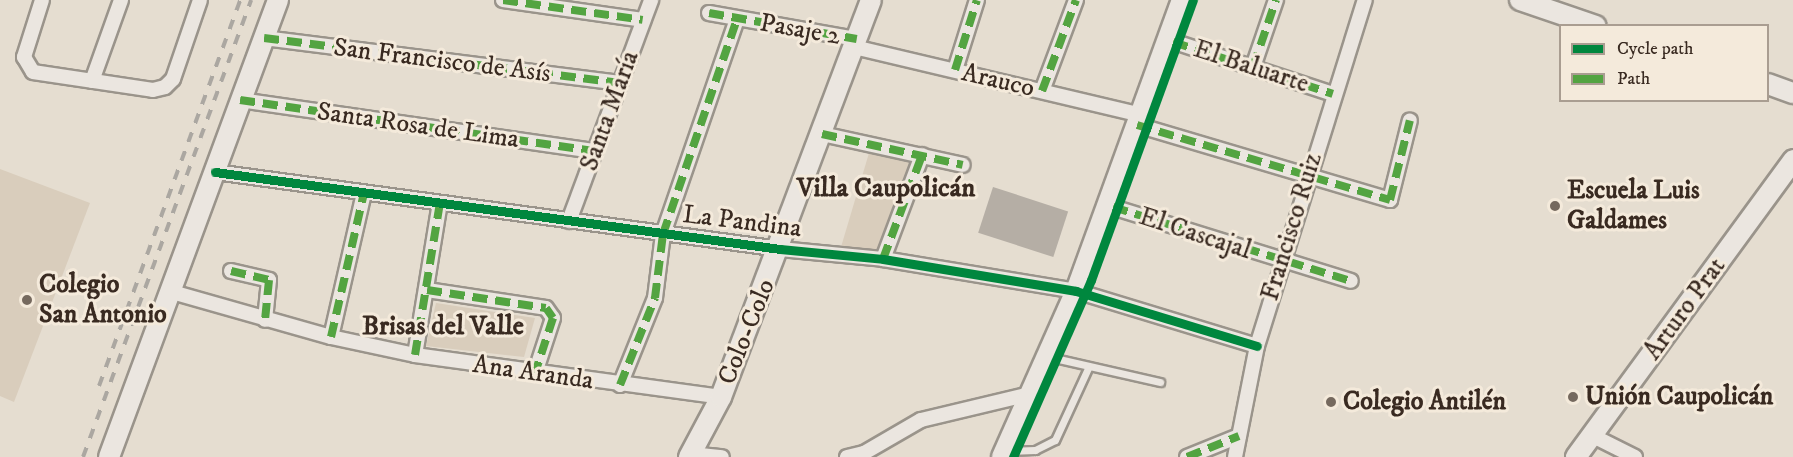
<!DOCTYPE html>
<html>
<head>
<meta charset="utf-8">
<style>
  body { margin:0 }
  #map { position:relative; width:1793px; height:457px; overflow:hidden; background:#e5ddd0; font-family:"IM FELL DW Pica",serif }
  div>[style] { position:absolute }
  .green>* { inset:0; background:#d9cdbc }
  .building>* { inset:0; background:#b5aea5; transform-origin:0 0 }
  .roads { filter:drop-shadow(2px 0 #9a948b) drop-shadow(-2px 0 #9a948b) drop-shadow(0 2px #9a948b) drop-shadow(0 -2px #9a948b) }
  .lane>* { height:7px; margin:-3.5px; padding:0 3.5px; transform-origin:3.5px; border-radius:3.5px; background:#ebe6e0 }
  .street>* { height:14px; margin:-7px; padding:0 7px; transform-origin:7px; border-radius:7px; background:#ebe6e0 }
  .secondary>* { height:20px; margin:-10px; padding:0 10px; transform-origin:10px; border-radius:10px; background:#ebe6e0 }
  .rail>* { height:4px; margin-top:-2px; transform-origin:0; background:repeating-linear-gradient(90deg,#aba7a1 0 10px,transparent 0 20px) }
  .quiet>* { height:8px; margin-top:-4px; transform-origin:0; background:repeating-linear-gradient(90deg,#53a441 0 15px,transparent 0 23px) }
  .cycleway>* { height:9px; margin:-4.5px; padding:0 4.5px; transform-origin:4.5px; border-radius:4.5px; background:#00873e }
  .dots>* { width:16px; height:16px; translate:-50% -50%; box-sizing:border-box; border:3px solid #f4eadb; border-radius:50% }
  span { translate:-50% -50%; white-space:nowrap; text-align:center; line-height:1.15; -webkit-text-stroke:6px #f4eadb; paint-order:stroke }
  .street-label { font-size:26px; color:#392a21 }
  .poi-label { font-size:26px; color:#392a21; font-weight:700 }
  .left { translate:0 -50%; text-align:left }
  .neighbourhood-label { font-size:27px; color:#392a21; font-weight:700 }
  .legend { position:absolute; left:1559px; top:24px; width:210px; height:78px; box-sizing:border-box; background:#f4eadb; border:2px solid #a99d91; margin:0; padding:8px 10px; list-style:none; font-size:18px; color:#392a21 }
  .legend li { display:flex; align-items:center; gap:12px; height:30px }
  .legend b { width:30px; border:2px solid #a99d91 }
</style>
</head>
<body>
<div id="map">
  <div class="green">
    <i style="clip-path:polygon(869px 153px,912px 161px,881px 252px,841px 247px)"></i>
    <i style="clip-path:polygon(0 169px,90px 203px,14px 402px,0 396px)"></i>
    <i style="clip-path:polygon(436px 303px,535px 318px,524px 357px,426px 346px)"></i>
  </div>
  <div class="building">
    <i style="left:993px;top:187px;width:79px;height:48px;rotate:18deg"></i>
  </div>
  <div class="roads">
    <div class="lane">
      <i style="left:1050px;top:357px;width:113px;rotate:12.8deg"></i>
      <i style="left:1007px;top:451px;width:28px;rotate:-2deg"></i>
      <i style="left:1035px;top:450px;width:22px;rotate:-27deg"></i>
      <i style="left:1055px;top:440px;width:81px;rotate:-65.3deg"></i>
    </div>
    <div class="street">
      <i style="left:42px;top:0;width:60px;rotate:107.5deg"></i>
      <i style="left:24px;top:57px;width:17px;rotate:59deg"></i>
      <i style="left:33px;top:72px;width:121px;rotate:8.5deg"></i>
      <i style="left:153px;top:90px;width:12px;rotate:-14deg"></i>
      <i style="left:165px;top:87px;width:11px;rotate:-45deg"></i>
      <i style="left:173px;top:79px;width:83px;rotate:-71.1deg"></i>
      <i style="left:503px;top:0;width:141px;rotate:8.1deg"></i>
      <i style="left:709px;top:13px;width:150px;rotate:10deg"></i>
      <i style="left:264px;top:38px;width:359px;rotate:7.2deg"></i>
      <i style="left:1169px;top:40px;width:173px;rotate:18.2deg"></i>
      <i style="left:854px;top:47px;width:295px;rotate:13.3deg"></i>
      <i style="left:1253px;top:67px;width:71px;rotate:-71.1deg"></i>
      <i style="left:955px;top:70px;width:73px;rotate:-72.6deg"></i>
      <i style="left:92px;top:81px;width:86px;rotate:-70.3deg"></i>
      <i style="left:1042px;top:91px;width:97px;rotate:-69.5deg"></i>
      <i style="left:240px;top:100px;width:359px;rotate:8.2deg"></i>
      <i style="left:1137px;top:125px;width:264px;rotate:16.5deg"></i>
      <i style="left:1390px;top:200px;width:82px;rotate:-76deg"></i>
      <i style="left:822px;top:134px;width:144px;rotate:12.4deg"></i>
      <i style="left:215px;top:172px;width:570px;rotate:7.76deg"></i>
      <i style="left:780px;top:249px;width:103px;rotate:5.5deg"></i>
      <i style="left:883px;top:259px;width:196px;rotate:9.4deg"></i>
      <i style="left:1076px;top:291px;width:189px;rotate:16.9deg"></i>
      <i style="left:1109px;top:206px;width:253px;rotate:17.2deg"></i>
      <i style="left:569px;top:221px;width:236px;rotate:-69.6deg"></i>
      <i style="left:883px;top:259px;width:111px;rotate:-69.4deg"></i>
      <i style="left:231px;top:271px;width:39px;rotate:13deg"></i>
      <i style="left:269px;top:280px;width:40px;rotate:95.7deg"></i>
      <i style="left:427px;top:290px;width:120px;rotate:8.6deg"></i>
      <i style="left:546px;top:308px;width:12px;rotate:55deg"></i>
      <i style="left:553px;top:318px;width:58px;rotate:108.1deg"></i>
      <i style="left:172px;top:292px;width:165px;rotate:15.8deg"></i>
      <i style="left:331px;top:337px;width:86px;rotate:12.1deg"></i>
      <i style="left:415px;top:355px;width:309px;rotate:7.8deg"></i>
      <i style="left:331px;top:337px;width:148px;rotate:-77.1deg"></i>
      <i style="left:415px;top:355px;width:154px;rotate:-80.7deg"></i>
      <i style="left:620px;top:385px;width:94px;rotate:-68.1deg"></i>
      <i style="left:655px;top:298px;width:64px;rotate:-82.9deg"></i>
      <i style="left:663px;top:234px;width:227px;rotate:-71deg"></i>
      <i style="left:1593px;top:436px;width:47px;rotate:26.6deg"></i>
      <i style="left:691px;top:454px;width:31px;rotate:6deg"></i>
      <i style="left:847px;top:457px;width:17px;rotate:-13deg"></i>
      <i style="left:864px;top:453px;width:66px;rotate:-30.1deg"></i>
      <i style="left:921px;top:420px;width:112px;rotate:-13.4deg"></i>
      <i style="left:1187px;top:457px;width:56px;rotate:-22deg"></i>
      <i style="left:1235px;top:457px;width:113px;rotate:-78.8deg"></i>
      <i style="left:1257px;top:346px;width:362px;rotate:-72.7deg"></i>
    </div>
    <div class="secondary">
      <i style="left:1520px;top:0;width:80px;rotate:18.9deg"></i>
      <i style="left:1768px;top:84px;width:27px;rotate:20deg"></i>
      <i style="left:109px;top:457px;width:487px;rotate:-69.7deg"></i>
      <i style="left:689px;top:457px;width:68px;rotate:-61.9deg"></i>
      <i style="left:721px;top:397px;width:424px;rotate:-69.3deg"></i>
      <i style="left:1002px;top:457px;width:182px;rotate:-66deg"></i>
      <i style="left:1076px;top:291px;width:310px;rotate:-70deg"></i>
      <i style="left:1576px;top:457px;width:368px;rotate:-53.8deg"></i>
    </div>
  </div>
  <div class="rail">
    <i style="left:99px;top:386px;width:411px;rotate:-69.9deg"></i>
    <i style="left:83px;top:457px;width:487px;rotate:-69.8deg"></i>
  </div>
  <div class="quiet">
    <i style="left:503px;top:0;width:141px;rotate:8.1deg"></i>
    <i style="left:709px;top:13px;width:150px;rotate:10deg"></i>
    <i style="left:264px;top:38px;width:359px;rotate:7.2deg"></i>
    <i style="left:1173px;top:42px;width:168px;rotate:18deg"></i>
    <i style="left:1253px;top:67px;width:71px;rotate:-71.1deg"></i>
    <i style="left:955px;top:70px;width:73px;rotate:-72.6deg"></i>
    <i style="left:1042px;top:91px;width:97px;rotate:-69.5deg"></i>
    <i style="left:240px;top:100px;width:359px;rotate:8.2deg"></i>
    <i style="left:1137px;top:125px;width:264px;rotate:16.5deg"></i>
    <i style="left:1390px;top:200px;width:82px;rotate:-76deg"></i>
    <i style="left:822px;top:134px;width:144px;rotate:12.4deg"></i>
    <i style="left:1113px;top:207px;width:249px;rotate:17.3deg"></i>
    <i style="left:883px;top:259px;width:111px;rotate:-69.4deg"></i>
    <i style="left:231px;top:271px;width:39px;rotate:13deg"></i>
    <i style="left:269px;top:280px;width:40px;rotate:95.7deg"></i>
    <i style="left:427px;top:290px;width:120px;rotate:8.6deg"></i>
    <i style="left:546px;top:308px;width:12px;rotate:55deg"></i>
    <i style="left:553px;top:318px;width:58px;rotate:108.1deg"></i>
    <i style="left:331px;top:337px;width:148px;rotate:-77.1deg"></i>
    <i style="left:415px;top:355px;width:154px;rotate:-80.7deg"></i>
    <i style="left:620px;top:385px;width:94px;rotate:-68.1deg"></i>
    <i style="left:655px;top:298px;width:64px;rotate:-82.9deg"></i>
    <i style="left:663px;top:234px;width:227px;rotate:-71deg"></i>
    <i style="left:1187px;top:457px;width:56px;rotate:-22deg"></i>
  </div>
  <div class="cycleway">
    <i style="left:215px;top:172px;width:570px;rotate:7.76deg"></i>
    <i style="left:780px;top:249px;width:103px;rotate:5.5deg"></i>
    <i style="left:883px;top:259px;width:196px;rotate:9.4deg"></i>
    <i style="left:1076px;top:291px;width:189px;rotate:16.9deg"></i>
    <i style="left:1013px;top:457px;width:193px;rotate:-66.2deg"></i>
    <i style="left:1091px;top:280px;width:298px;rotate:-70deg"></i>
  </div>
  <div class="dots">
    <i style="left:1555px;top:206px;background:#75695e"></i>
    <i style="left:27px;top:300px;background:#75695e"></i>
    <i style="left:1573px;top:397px;background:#75695e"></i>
    <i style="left:1331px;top:402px;background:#75695e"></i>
  </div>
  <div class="street-label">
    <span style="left:800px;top:30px;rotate:10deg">Pasaje 2</span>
    <span style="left:442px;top:61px;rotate:7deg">San Francisco de Asís</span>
    <span style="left:1251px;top:67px;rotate:18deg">El Baluarte</span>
    <span style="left:998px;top:81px;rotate:13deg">Arauco</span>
    <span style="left:610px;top:111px;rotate:-70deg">Santa María</span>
    <span style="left:418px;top:126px;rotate:8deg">Santa Rosa de Lima</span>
    <span style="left:742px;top:222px;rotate:7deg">La Pandina</span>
    <span style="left:1292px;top:227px;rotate:-73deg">Francisco Ruiz</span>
    <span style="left:1195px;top:234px;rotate:18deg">El Cascajal</span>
    <span style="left:1685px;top:309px;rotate:-54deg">Arturo Prat</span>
    <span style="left:747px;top:332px;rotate:-68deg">Colo-Colo</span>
    <span style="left:533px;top:373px;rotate:8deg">Ana Aranda</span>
  </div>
  <div class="poi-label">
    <span class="left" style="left:1567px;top:206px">Escuela Luis<br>Galdames</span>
    <span class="left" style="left:39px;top:300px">Colegio<br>San Antonio</span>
    <span class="left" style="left:1585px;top:397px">Unión Caupolicán</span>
    <span class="left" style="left:1343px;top:402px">Colegio Antilén</span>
  </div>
  <div class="neighbourhood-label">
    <span style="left:886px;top:189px">Villa Caupolicán</span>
    <span style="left:443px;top:327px">Brisas del Valle</span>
  </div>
  <ul class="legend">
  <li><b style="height:8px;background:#00873e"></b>Cycle path</li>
  <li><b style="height:8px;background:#53a441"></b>Path</li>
  </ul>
</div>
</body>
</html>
